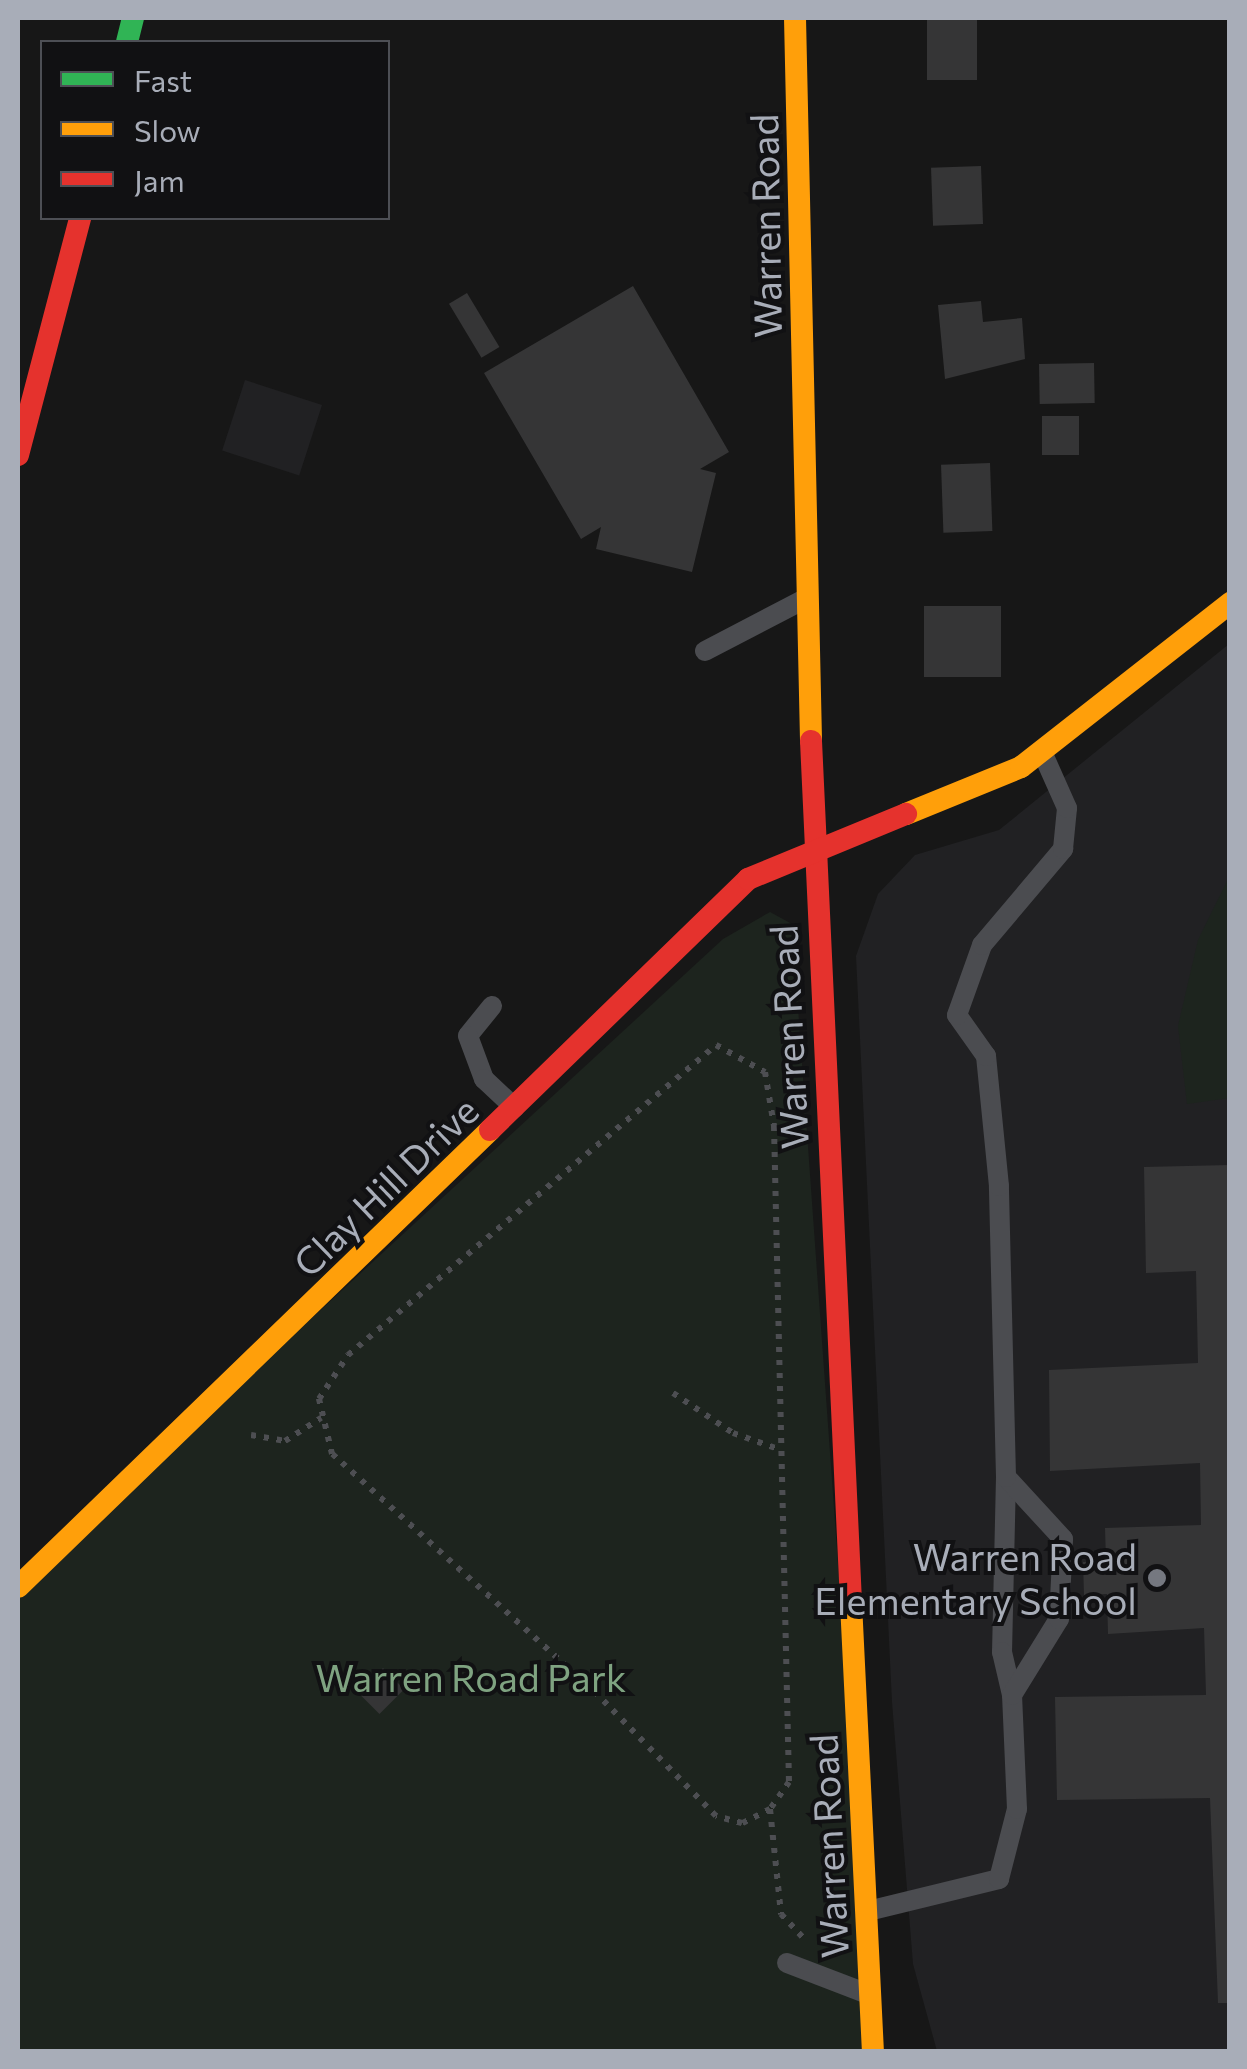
<!DOCTYPE html>
<html>
<head>
<meta charset="utf-8">
<style>
  body { margin:0 }
  #map { position:relative; width:1247px; height:2069px; overflow:hidden; background:#171717; font-family:Commissioner,sans-serif }
  div>[style] { position:absolute }
  .built>* { inset:0; background:#212123; transform-origin:0 0 }
  .green>* { inset:0; background:#1d241e }
  .building>* { inset:0; background:#353536; transform-origin:0 0 }
  .path>* { height:6px; margin-top:-3px; transform-origin:0; background:repeating-linear-gradient(90deg,#4d4e52 0 5px,transparent 0 13px) }
  .lane>* { height:20px; margin:-10px; padding:0 10px; transform-origin:10px; border-radius:10px; background:#4b4c50 }
  .fast>* { height:22px; margin:-11px; padding:0 11px; transform-origin:11px; border-radius:11px; background:#30b455 }
  .slow>* { height:22px; margin:-11px; padding:0 11px; transform-origin:11px; border-radius:11px; background:#ff9f0a }
  .jam>* { height:22px; margin:-11px; padding:0 11px; transform-origin:11px; border-radius:11px; background:#e5322d }
  .dots>* { width:28px; height:28px; translate:-50% -50%; box-sizing:border-box; border:5px solid #111113; border-radius:50% }
  span { translate:-50% -50%; white-space:nowrap; text-align:center; line-height:1.15; -webkit-text-stroke:8px #111113; paint-order:stroke }
  .street-label { font-size:38px; color:#a8adb8 }
  .poi-label { font-size:38px; color:#a8adb8 }
  .right { translate:-100% -50%; text-align:right }
  .park-label { font-size:38px; color:#7fa381 }
  .frame { position:absolute; inset:0; border:20px solid #a8adb8; pointer-events:none }
  .legend { position:absolute; left:40px; top:40px; width:350px; height:180px; box-sizing:border-box; background:#111113; border:2px solid #4d4f55; margin:0; padding:12px 18px; list-style:none; font-size:30px; color:#a8adb8 }
  .legend li { display:flex; align-items:center; gap:20px; height:50px }
  .legend b { width:50px; border:2px solid #4d4f55 }
</style>
</head>
<body>
<div id="map">
  <div class="built">
    <i style="left:245px;top:380px;width:81px;height:74px;rotate:18deg"></i>
    <i style="clip-path:polygon(1229px 644px,1229px 2051px,937px 2051px,913px 1964px,892px 1702px,856px 956px,878px 894px,915px 855px,999px 830px)"></i>
  </div>
  <div class="green">
    <i style="clip-path:polygon(1229px 877px,1229px 1098px,1187px 1104px,1178px 1026px,1198px 940px)"></i>
    <i style="clip-path:polygon(770px 912px,792px 924px,873px 2051px,18px 2052px,18px 1589px,723px 939px)"></i>
  </div>
  <div class="building">
    <i style="left:927px;top:18px;width:50px;height:62px"></i>
    <i style="left:981px;top:166px;width:58px;height:50px;rotate:88deg"></i>
    <i style="clip-path:polygon(633px 286px,729px 452px,700px 469px,716px 473px,692px 572px,596px 549px,601px 527px,581px 539px,484px 373px)"></i>
    <i style="left:467px;top:293px;width:63px;height:21px;rotate:59deg"></i>
    <i style="clip-path:polygon(981px 301px,983px 322px,1022px 318px,1025px 359px,945px 379px,938px 305px)"></i>
    <i style="left:1094px;top:363px;width:40px;height:55px;rotate:89deg"></i>
    <i style="left:1042px;top:416px;width:37px;height:39px"></i>
    <i style="left:990px;top:463px;width:68px;height:49px;rotate:88deg"></i>
    <i style="left:924px;top:606px;width:77px;height:71px"></i>
    <i style="clip-path:polygon(1230px 1165px,1230px 2003px,1218px 2003px,1210px 1798px,1057px 1800px,1055px 1697px,1206px 1695px,1204px 1628px,1108px 1634px,1107px 1594px,1084px 1595px,1083px 1562px,1106px 1561px,1105px 1528px,1201px 1525px,1200px 1463px,1050px 1471px,1049px 1370px,1198px 1363px,1196px 1271px,1146px 1273px,1144px 1167px)"></i>
    <i style="left:383px;top:1668px;width:30px;height:35px;rotate:45deg"></i>
  </div>
  <div class="path">
    <i style="left:716px;top:1045px;width:56px;rotate:28.9deg"></i>
    <i style="left:765px;top:1072px;width:55px;rotate:80.5deg"></i>
    <i style="left:774px;top:1126px;width:656px;rotate:88.69deg"></i>
    <i style="left:789px;top:1782px;width:33px;rotate:125deg"></i>
    <i style="left:770px;top:1809px;width:31px;rotate:153deg"></i>
    <i style="left:742px;top:1823px;width:27px;rotate:-165deg"></i>
    <i style="left:716px;top:1816px;width:172px;rotate:-134.3deg"></i>
    <i style="left:596px;top:1693px;width:356px;rotate:-137.8deg"></i>
    <i style="left:332px;top:1454px;width:57px;rotate:-103.3deg"></i>
    <i style="left:319px;top:1399px;width:53px;rotate:-56.6deg"></i>
    <i style="left:348px;top:1355px;width:481px;rotate:-40.1deg"></i>
    <i style="left:673px;top:1393px;width:72px;rotate:33.7deg"></i>
    <i style="left:733px;top:1433px;width:51px;rotate:19.5deg"></i>
    <i style="left:251px;top:1435px;width:35px;rotate:10deg"></i>
    <i style="left:285px;top:1441px;width:43px;rotate:-32.6deg"></i>
    <i style="left:770px;top:1809px;width:106px;rotate:84deg"></i>
    <i style="left:781px;top:1914px;width:33px;rotate:47deg"></i>
  </div>
  <div class="lane">
    <i style="left:705px;top:651px;width:115px;rotate:-27.5deg"></i>
    <i style="left:492px;top:1006px;width:38px;rotate:129deg"></i>
    <i style="left:468px;top:1036px;width:46px;rotate:69.6deg"></i>
    <i style="left:484px;top:1079px;width:42px;rotate:43.1deg"></i>
    <i style="left:1006px;top:1477px;width:175px;rotate:91.3deg"></i>
    <i style="left:1002px;top:1652px;width:44px;rotate:76.9deg"></i>
    <i style="left:868px;top:1911px;width:135px;rotate:-13.7deg"></i>
    <i style="left:999px;top:1879px;width:72px;rotate:-75.6deg"></i>
    <i style="left:1017px;top:1809px;width:114px;rotate:-92.5deg"></i>
    <i style="left:1012px;top:1695px;width:89px;rotate:-58.3deg"></i>
    <i style="left:1059px;top:1619px;width:80px;rotate:-87.1deg"></i>
    <i style="left:1063px;top:1539px;width:84px;rotate:-132.6deg"></i>
    <i style="left:1006px;top:1477px;width:291px;rotate:-91.4deg"></i>
    <i style="left:999px;top:1186px;width:131px;rotate:-95.7deg"></i>
    <i style="left:986px;top:1056px;width:50px;rotate:-125.3deg"></i>
    <i style="left:957px;top:1015px;width:74px;rotate:-70.3deg"></i>
    <i style="left:982px;top:945px;width:126px;rotate:-49.8deg"></i>
    <i style="left:1063px;top:849px;width:41px;rotate:-84.4deg"></i>
    <i style="left:1067px;top:808px;width:59px;rotate:-114deg"></i>
    <i style="left:787px;top:1963px;width:87px;rotate:20.9deg"></i>
  </div>
  <div class="fast">
    <i style="left:127px;top:42px;width:25px;rotate:-76deg"></i>
  </div>
  <div class="slow">
    <i style="left:795px;top:18px;width:723px;rotate:88.73deg"></i>
    <i style="left:906px;top:814px;width:124px;rotate:-22.2deg"></i>
    <i style="left:1021px;top:767px;width:266px;rotate:-38.1deg"></i>
    <i style="left:18px;top:1587px;width:657px;rotate:-44.07deg"></i>
    <i style="left:851px;top:1603px;width:450px;rotate:87.2deg"></i>
  </div>
  <div class="jam">
    <i style="left:18px;top:455px;width:245px;rotate:-75.3deg"></i>
    <i style="left:811px;top:741px;width:863px;rotate:87.34deg"></i>
    <i style="left:490px;top:1130px;width:360px;rotate:-44.2deg"></i>
    <i style="left:748px;top:879px;width:171px;rotate:-22.4deg"></i>
  </div>
  <div class="dots">
    <i style="left:1157px;top:1578px;background:#757880"></i>
  </div>
  <div class="street-label">
    <span style="left:765px;top:226px;rotate:-91deg">Warren Road</span>
    <span style="left:788px;top:1037px;rotate:-93deg">Warren Road</span>
    <span style="left:385px;top:1186px;rotate:-44deg">Clay Hill Drive</span>
    <span style="left:828px;top:1846px;rotate:-93deg">Warren Road</span>
  </div>
  <div class="poi-label">
    <span class="right" style="left:1137px;top:1578px">Warren Road<br>Elementary School</span>
  </div>
  <div class="park-label">
    <span style="left:471px;top:1677px">Warren Road Park</span>
  </div>
  <div class="frame"></div>
  <ul class="legend">
  <li><b style="height:12px;background:#30b455"></b>Fast</li>
  <li><b style="height:12px;background:#ff9f0a"></b>Slow</li>
  <li><b style="height:12px;background:#e5322d"></b>Jam</li>
  </ul>
</div>
</body>
</html>
